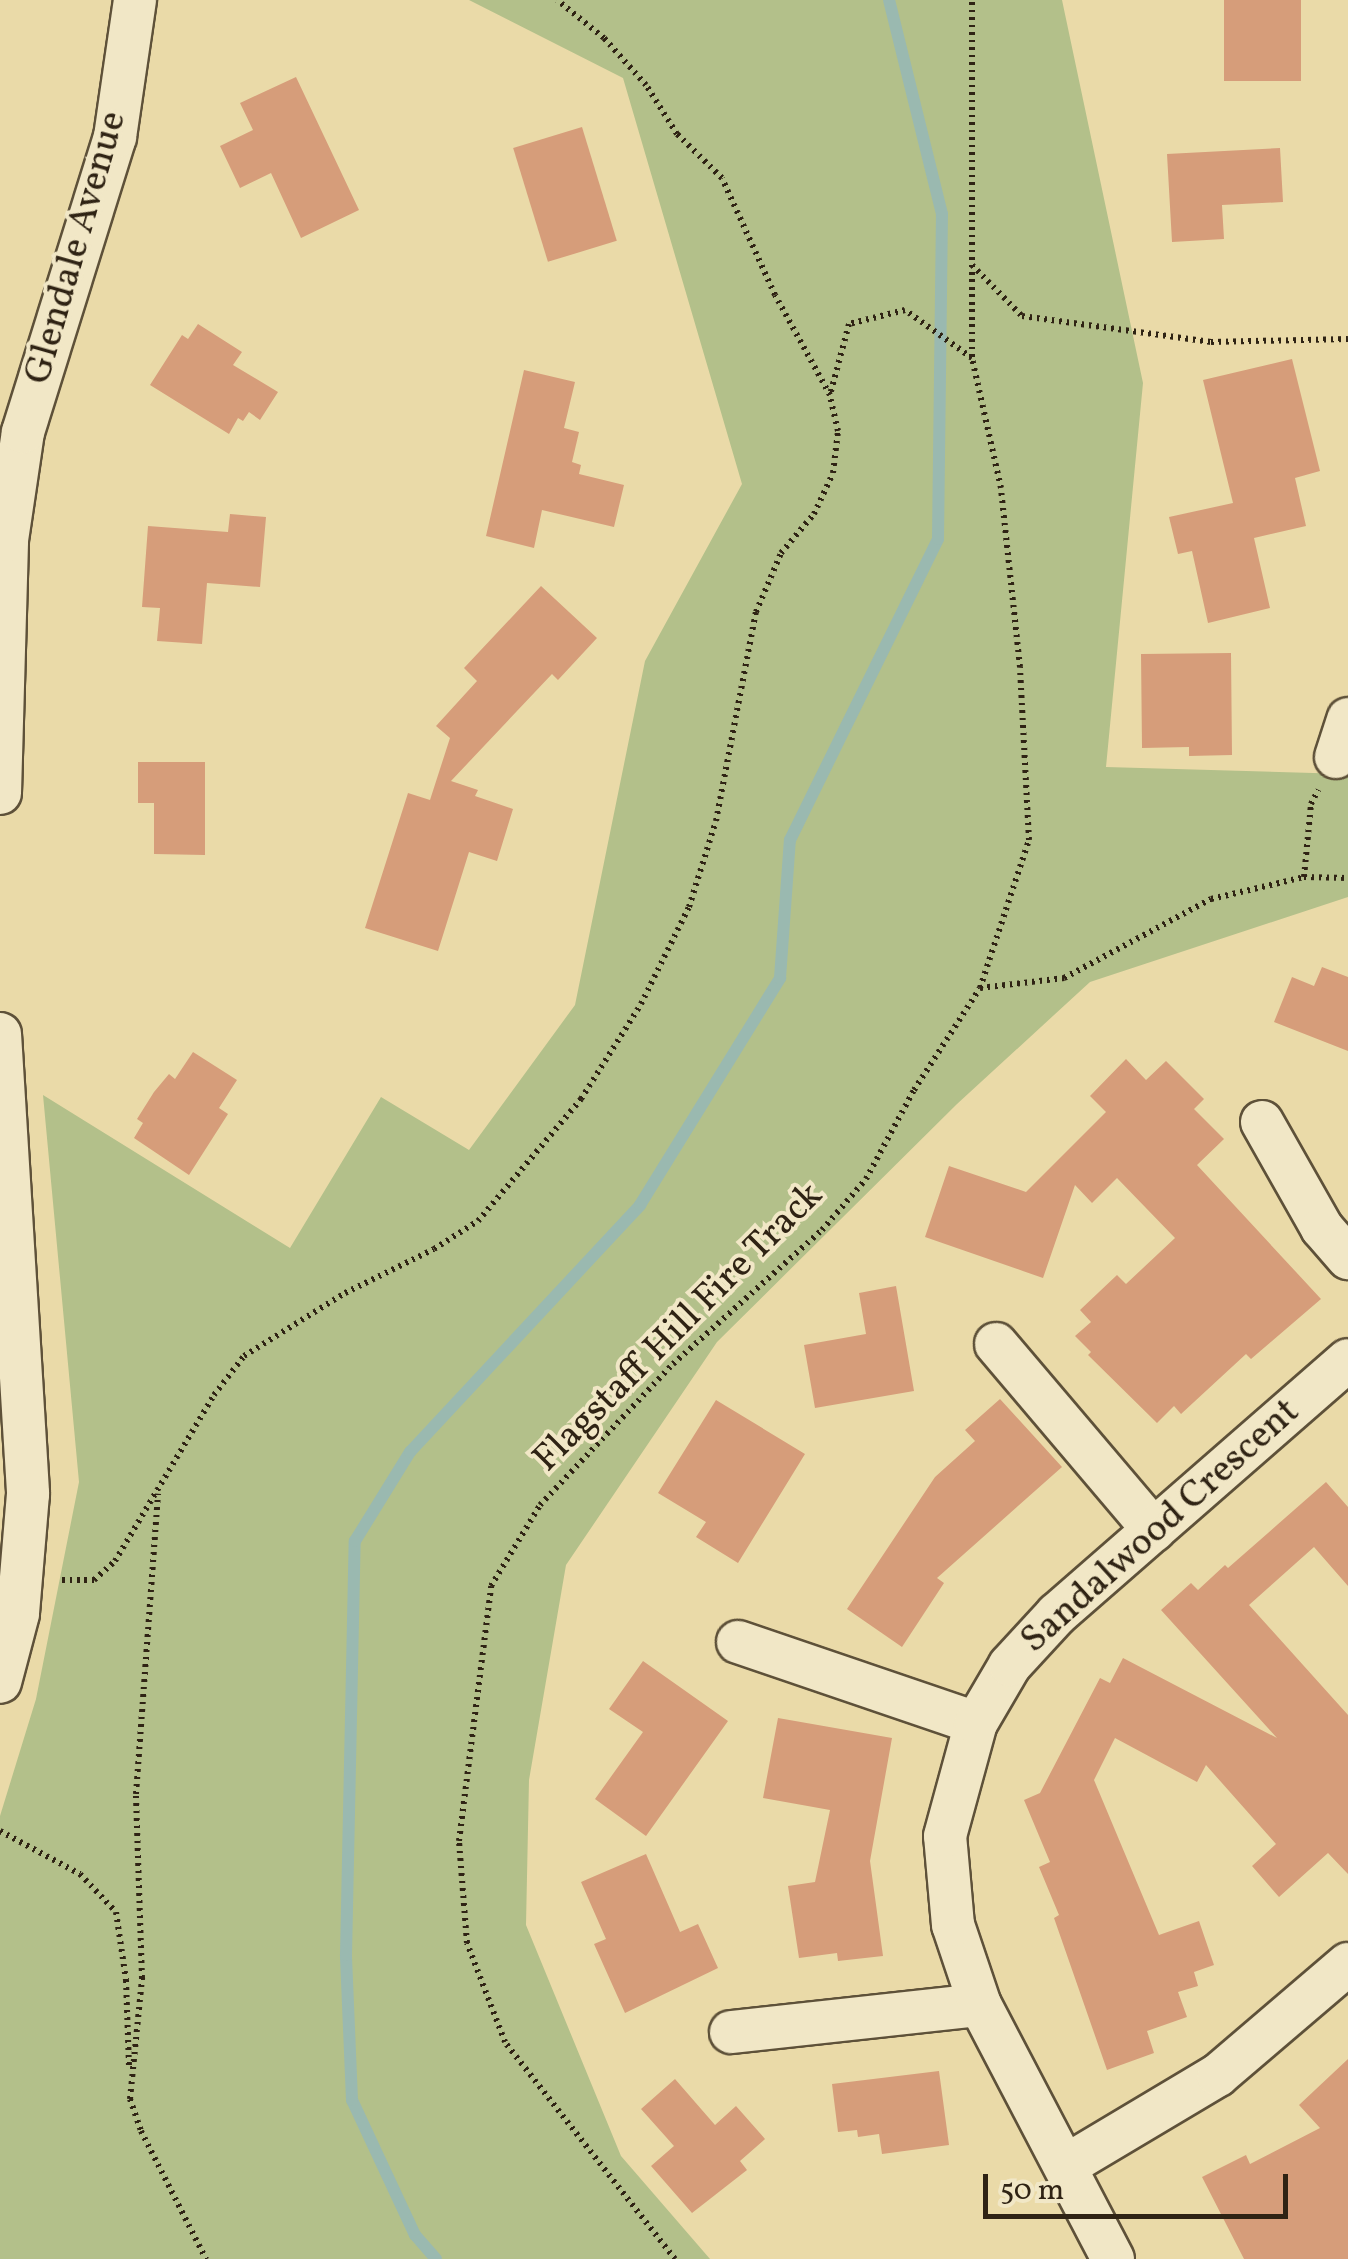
<!DOCTYPE html>
<html>
<head>
<meta charset="utf-8">
<style>
  body { margin:0 }
  #map { position:relative; width:1348px; height:2259px; overflow:hidden; background:#eadaa8; font-family:Vollkorn,serif }
  div>[style] { position:absolute }
  .green>* { inset:0; background:#b3c08a }
  .stream>* { height:12px; margin:-6px; padding:0 6px; transform-origin:6px; border-radius:6px; background:#9ab9b0 }
  .building>* { inset:0; background:#d69d7a; transform-origin:0 0 }
  .path>* { height:6px; margin-top:-3px; transform-origin:0; background:repeating-linear-gradient(90deg,#2f2314 0 2.5px,transparent 0 7.5px) }
  .roads { filter:drop-shadow(2px 0 #5e5139) drop-shadow(-2px 0 #5e5139) drop-shadow(0 2px #5e5139) drop-shadow(0 -2px #5e5139) }
  .minor>* { height:42px; margin:-21px; padding:0 21px; transform-origin:21px; border-radius:21px; background:#f1e7c6 }
  span { translate:-50% -50%; white-space:nowrap; text-align:center; line-height:1.15; -webkit-text-stroke:8px #f1e7c6; paint-order:stroke }
  .street-label { font-size:38px; color:#2f2314 }
  .scale { position:absolute; left:983px; top:2174px; width:305px; height:45px; box-sizing:border-box; border:5px solid #2f2314; border-top:0; padding-left:12px; font-size:30px; line-height:35px; white-space:nowrap; color:#2f2314; -webkit-text-stroke:8px #f1e7c6; paint-order:stroke }
</style>
</head>
<body>
<div id="map">
  <div class="green">
    <i style="clip-path:polygon(469px 0,1062px 0,1143px 383px,1106px 767px,1348px 774px,1348px 897px,1090px 982px,957px 1104px,717px 1342px,566px 1565px,529px 1780px,526px 1925px,621px 2156px,710px 2259px,0 2259px,0 1816px,36px 1699px,79px 1482px,43px 1095px,290px 1248px,381px 1097px,469px 1150px,575px 1005px,645px 661px,742px 484px,623px 78px)"></i>
  </div>
  <div class="stream">
    <i style="left:436px;top:2259px;width:32px;rotate:-131deg"></i>
    <i style="left:415px;top:2235px;width:149px;rotate:-115deg"></i>
    <i style="left:352px;top:2100px;width:145px;rotate:-92.4deg"></i>
    <i style="left:346px;top:1955px;width:414px;rotate:-88.8deg"></i>
    <i style="left:355px;top:1541px;width:105px;rotate:-58.3deg"></i>
    <i style="left:410px;top:1452px;width:338px;rotate:-47deg"></i>
    <i style="left:640px;top:1205px;width:267px;rotate:-58.3deg"></i>
    <i style="left:780px;top:978px;width:138px;rotate:-85.9deg"></i>
    <i style="left:790px;top:840px;width:335px;rotate:-63.8deg"></i>
    <i style="left:938px;top:539px;width:325px;rotate:-89.3deg"></i>
    <i style="left:942px;top:214px;width:220px;rotate:-103.9deg"></i>
  </div>
  <div class="building">
    <i style="left:1224px;top:0;width:77px;height:81px"></i>
    <i style="clip-path:polygon(296px 77px,359px 210px,301px 238px,271px 173px,240px 188px,220px 146px,253px 130px,240px 103px)"></i>
    <i style="left:582px;top:127px;width:119px;height:72px;rotate:73deg"></i>
    <i style="clip-path:polygon(1280px 148px,1283px 202px,1222px 205px,1224px 239px,1172px 242px,1167px 154px)"></i>
    <i style="clip-path:polygon(198px 324px,242px 352px,233px 365px,278px 392px,260px 420px,249px 412px,243px 421px,238px 418px,229px 434px,150px 385px,182px 335px,188px 339px)"></i>
    <i style="clip-path:polygon(1292px 359px,1320px 471px,1295px 478px,1306px 526px,1254px 538px,1270px 608px,1208px 623px,1192px 551px,1178px 554px,1169px 517px,1233px 503px,1203px 380px)"></i>
    <i style="clip-path:polygon(524px 370px,575px 382px,564px 428px,579px 432px,572px 462px,581px 465px,579px 474px,624px 485px,614px 527px,542px 510px,534px 548px,486px 536px)"></i>
    <i style="clip-path:polygon(230px 514px,266px 517px,260px 587px,207px 583px,202px 644px,157px 641px,160px 608px,142px 607px,148px 526px,228px 532px)"></i>
    <i style="clip-path:polygon(541px 586px,597px 638px,558px 680px,552px 674px,451px 781px,478px 790px,475px 796px,513px 809px,497px 861px,469px 852px,438px 951px,365px 928px,408px 793px,430px 800px,450px 738px,436px 726px,477px 681px,464px 668px)"></i>
    <i style="clip-path:polygon(1231px 653px,1232px 755px,1189px 756px,1189px 747px,1142px 748px,1141px 654px)"></i>
    <i style="clip-path:polygon(138px 762px,205px 762px,205px 855px,154px 854px,154px 803px,138px 803px)"></i>
    <i style="clip-path:polygon(1322px 967px,1348px 977px,1348px 1051px,1274px 1022px,1292px 977px,1314px 986px)"></i>
    <i style="clip-path:polygon(193px 1052px,237px 1080px,219px 1108px,228px 1114px,189px 1175px,134px 1138px,143px 1123px,137px 1119px,154px 1092px,169px 1074px,175px 1079px)"></i>
    <i style="clip-path:polygon(1126px 1059px,1146px 1080px,1166px 1061px,1204px 1099px,1194px 1109px,1224px 1139px,1197px 1165px,1321px 1299px,1251px 1359px,1246px 1354px,1181px 1414px,1174px 1406px,1157px 1423px,1088px 1355px,1091px 1352px,1075px 1336px,1091px 1322px,1080px 1310px,1117px 1275px,1126px 1284px,1175px 1238px,1117px 1178px,1092px 1203px,1075px 1185px,1043px 1278px,925px 1237px,949px 1166px,1026px 1192px,1106px 1112px,1090px 1096px)"></i>
    <i style="clip-path:polygon(896px 1286px,914px 1391px,815px 1408px,804px 1345px,866px 1334px,859px 1293px)"></i>
    <i style="clip-path:polygon(1000px 1399px,1062px 1467px,937px 1578px,944px 1583px,902px 1647px,847px 1609px,935px 1477px,975px 1441px,965px 1430px)"></i>
    <i style="clip-path:polygon(716px 1400px,805px 1454px,738px 1563px,696px 1537px,706px 1522px,658px 1493px)"></i>
    <i style="clip-path:polygon(1326px 1482px,1348px 1507px,1348px 1586px,1314px 1547px,1249px 1605px,1348px 1715px,1348px 1874px,1328px 1853px,1279px 1897px,1252px 1866px,1276px 1844px,1206px 1765px,1197px 1782px,1115px 1738px,1094px 1780px,1159px 1935px,1199px 1921px,1214px 1965px,1194px 1972px,1198px 1986px,1178px 1992px,1187px 2017px,1147px 2031px,1154px 2053px,1107px 2070px,1054px 1918px,1059px 1915px,1039px 1867px,1050px 1862px,1024px 1800px,1040px 1793px,1100px 1678px,1110px 1683px,1123px 1658px,1277px 1738px,1161px 1610px,1191px 1583px,1198px 1590px,1225px 1565px,1228px 1568px)"></i>
    <i style="clip-path:polygon(643px 1661px,728px 1721px,646px 1836px,595px 1799px,643px 1732px,609px 1709px)"></i>
    <i style="clip-path:polygon(778px 1718px,892px 1738px,870px 1861px,883px 1956px,838px 1961px,837px 1953px,799px 1958px,788px 1886px,815px 1882px,830px 1810px,763px 1798px)"></i>
    <i style="clip-path:polygon(646px 1854px,680px 1932px,698px 1924px,718px 1968px,625px 2013px,594px 1944px,606px 1939px,581px 1882px)"></i>
    <i style="clip-path:polygon(1348px 2059px,1348px 2259px,1244px 2259px,1202px 2177px,1246px 2155px,1250px 2164px,1320px 2128px,1299px 2105px)"></i>
    <i style="clip-path:polygon(939px 2071px,949px 2145px,882px 2154px,879px 2134px,858px 2137px,857px 2130px,838px 2132px,832px 2084px)"></i>
    <i style="clip-path:polygon(675px 2079px,715px 2125px,736px 2106px,765px 2139px,740px 2161px,747px 2170px,692px 2213px,651px 2166px,674px 2146px,641px 2109px)"></i>
  </div>
  <div class="path">
    <i style="left:972px;top:265px;width:71px;rotate:45.6deg"></i>
    <i style="left:1022px;top:316px;width:191px;rotate:7.8deg"></i>
    <i style="left:1211px;top:342px;width:137px;rotate:-1.3deg"></i>
    <i style="left:972px;top:357px;width:357px;rotate:-90deg"></i>
    <i style="left:1304px;top:877px;width:73px;rotate:-84.5deg"></i>
    <i style="left:1311px;top:804px;width:16px;rotate:-63deg"></i>
    <i style="left:980px;top:988px;width:85px;rotate:-6.8deg"></i>
    <i style="left:1064px;top:978px;width:167px;rotate:-28.3deg"></i>
    <i style="left:1211px;top:899px;width:96px;rotate:-13.3deg"></i>
    <i style="left:1304px;top:877px;width:44px;rotate:1.3deg"></i>
    <i style="left:62px;top:1580px;width:32px"></i>
    <i style="left:94px;top:1580px;width:28px;rotate:-42deg"></i>
    <i style="left:115px;top:1561px;width:193px;rotate:-59.2deg"></i>
    <i style="left:214px;top:1395px;width:49px;rotate:-52.4deg"></i>
    <i style="left:244px;top:1356px;width:119px;rotate:-32deg"></i>
    <i style="left:345px;top:1293px;width:99px;rotate:-26.3deg"></i>
    <i style="left:434px;top:1249px;width:52px;rotate:-32.5deg"></i>
    <i style="left:478px;top:1221px;width:160px;rotate:-49.8deg"></i>
    <i style="left:581px;top:1099px;width:112px;rotate:-57.7deg"></i>
    <i style="left:641px;top:1004px;width:108px;rotate:-63.7deg"></i>
    <i style="left:689px;top:907px;width:90px;rotate:-72.6deg"></i>
    <i style="left:716px;top:821px;width:213px;rotate:-79.2deg"></i>
    <i style="left:756px;top:612px;width:64px;rotate:-67deg"></i>
    <i style="left:781px;top:553px;width:51px;rotate:-49.8deg"></i>
    <i style="left:814px;top:514px;width:45px;rotate:-65.1deg"></i>
    <i style="left:833px;top:473px;width:42px;rotate:-83.2deg"></i>
    <i style="left:838px;top:431px;width:37px;rotate:-103deg"></i>
    <i style="left:830px;top:395px;width:114px;rotate:-118.8deg"></i>
    <i style="left:775px;top:295px;width:128px;rotate:-114.4deg"></i>
    <i style="left:722px;top:178px;width:63px;rotate:-135.6deg"></i>
    <i style="left:677px;top:134px;width:58px;rotate:-122.3deg"></i>
    <i style="left:646px;top:85px;width:63px;rotate:-131.8deg"></i>
    <i style="left:604px;top:38px;width:60px;rotate:-141deg"></i>
    <i style="left:0;top:1831px;width:91px;rotate:28.3deg"></i>
    <i style="left:80px;top:1874px;width:52px;rotate:46.5deg"></i>
    <i style="left:116px;top:1912px;width:69px;rotate:81.6deg"></i>
    <i style="left:126px;top:1980px;width:86px;rotate:88deg"></i>
    <i style="left:130px;top:2099px;width:122px;rotate:-84.3deg"></i>
    <i style="left:142px;top:1978px;width:184px;rotate:-91.9deg"></i>
    <i style="left:136px;top:1794px;width:301px;rotate:-85.8deg"></i>
    <i style="left:130px;top:2099px;width:34px;rotate:71deg"></i>
    <i style="left:141px;top:2131px;width:144px;rotate:63.1deg"></i>
    <i style="left:675px;top:2259px;width:276px;rotate:-128.1deg"></i>
    <i style="left:505px;top:2042px;width:106px;rotate:-111deg"></i>
    <i style="left:467px;top:1943px;width:102px;rotate:-94.5deg"></i>
    <i style="left:459px;top:1841px;width:257px;rotate:-82.8deg"></i>
    <i style="left:491px;top:1586px;width:95px;rotate:-58.8deg"></i>
    <i style="left:540px;top:1505px;width:194px;rotate:-46.7deg"></i>
    <i style="left:673px;top:1364px;width:200px;rotate:-42deg"></i>
    <i style="left:822px;top:1230px;width:67px;rotate:-49.2deg"></i>
    <i style="left:866px;top:1179px;width:101px;rotate:-61.7deg"></i>
    <i style="left:914px;top:1090px;width:121px;rotate:-57.1deg"></i>
    <i style="left:980px;top:988px;width:156px;rotate:-71.7deg"></i>
    <i style="left:1029px;top:840px;width:173px;rotate:-93deg"></i>
    <i style="left:1020px;top:667px;width:180px;rotate:-96.1deg"></i>
    <i style="left:1001px;top:488px;width:133px;rotate:-102.6deg"></i>
    <i style="left:972px;top:358px;width:82px;rotate:-144.4deg"></i>
    <i style="left:905px;top:310px;width:58px;rotate:166deg"></i>
    <i style="left:849px;top:324px;width:73px;rotate:105deg"></i>
  </div>
  <div class="roads">
    <div class="minor">
      <i style="left:1336px;top:757px;width:40px;rotate:-72deg"></i>
      <i style="left:0;top:793px;width:253px;rotate:-88.4deg"></i>
      <i style="left:7px;top:540px;width:109px;rotate:-81.6deg"></i>
      <i style="left:23px;top:432px;width:309px;rotate:-72.7deg"></i>
      <i style="left:115px;top:137px;width:138px;rotate:-81.7deg"></i>
      <i style="left:0;top:1034px;width:461px;rotate:86.5deg"></i>
      <i style="left:28px;top:1494px;width:120px;rotate:94.8deg"></i>
      <i style="left:18px;top:1614px;width:70px;rotate:104.8deg"></i>
      <i style="left:1262px;top:1122px;width:122px;rotate:60.5deg"></i>
      <i style="left:1322px;top:1228px;width:40px;rotate:49deg"></i>
      <i style="left:996px;top:1344px;width:244px;rotate:49.7deg"></i>
      <i style="left:738px;top:1642px;width:251px;rotate:18.8deg"></i>
      <i style="left:731px;top:2032px;width:250px;rotate:-6.2deg"></i>
      <i style="left:1067px;top:2165px;width:176px;rotate:-30.8deg"></i>
      <i style="left:1218px;top:2075px;width:171px;rotate:-40.5deg"></i>
      <i style="left:1113px;top:2259px;width:287px;rotate:-117.6deg"></i>
      <i style="left:980px;top:2005px;width:84px;rotate:-108.6deg"></i>
      <i style="left:953px;top:1925px;width:89px;rotate:-95.1deg"></i>
      <i style="left:945px;top:1836px;width:117px;rotate:-74.7deg"></i>
      <i style="left:976px;top:1723px;width:67px;rotate:-59.6deg"></i>
      <i style="left:1010px;top:1665px;width:69px;rotate:-47.3deg"></i>
      <i style="left:1057px;top:1614px;width:386px;rotate:-41.1deg"></i>
    </div>
  </div>
  <div class="street-label">
    <span style="left:77px;top:248px;rotate:-74deg">Glendale Avenue</span>
    <span style="left:679px;top:1328px;rotate:-45deg">Flagstaff Hill Fire Track</span>
    <span style="left:1161px;top:1527px;rotate:-42deg">Sandalwood Crescent</span>
  </div>
  <div class="scale">50 m</div>
</div>
</body>
</html>
